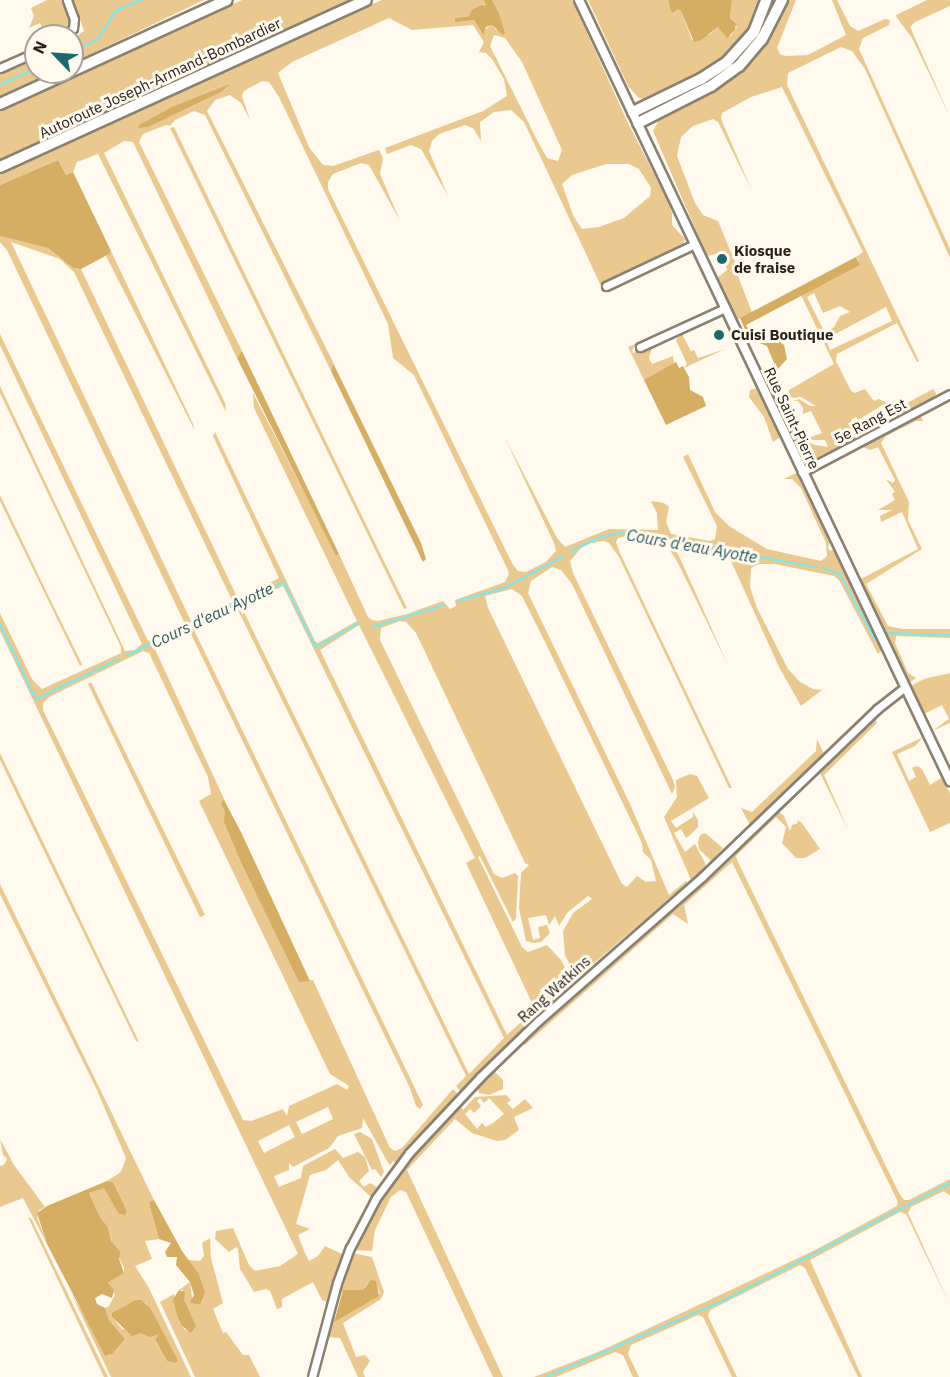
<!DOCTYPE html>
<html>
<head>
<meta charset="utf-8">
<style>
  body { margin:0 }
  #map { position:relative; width:950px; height:1377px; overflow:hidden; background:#fff9ee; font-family:"IBM Plex Sans",sans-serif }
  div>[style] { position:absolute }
  .green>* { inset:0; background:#e9c990 }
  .forest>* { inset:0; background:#d5ad63 }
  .stream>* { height:1.5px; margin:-0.75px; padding:0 0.75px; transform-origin:0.75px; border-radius:0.75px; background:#78e8f2 }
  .roads { filter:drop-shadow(2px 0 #8b8171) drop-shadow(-2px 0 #8b8171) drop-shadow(0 2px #8b8171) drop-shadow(0 -2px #8b8171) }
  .minor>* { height:7px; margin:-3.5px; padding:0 3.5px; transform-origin:3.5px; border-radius:3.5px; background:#fff }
  .major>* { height:8px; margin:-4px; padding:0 4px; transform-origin:4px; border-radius:4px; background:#fff }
  .highway>* { height:10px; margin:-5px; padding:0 5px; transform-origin:5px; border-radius:5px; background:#fff }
  .dots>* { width:16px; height:16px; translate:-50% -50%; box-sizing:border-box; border:3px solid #fff9ee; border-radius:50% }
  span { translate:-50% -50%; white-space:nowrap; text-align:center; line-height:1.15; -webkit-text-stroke:6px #fff9ee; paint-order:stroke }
  .street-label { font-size:15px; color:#25221b }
  .poi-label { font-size:15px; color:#25221b; font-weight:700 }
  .left { translate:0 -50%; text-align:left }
  .water-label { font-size:16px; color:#2a5b5f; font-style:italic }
  .north { position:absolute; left:24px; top:24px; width:60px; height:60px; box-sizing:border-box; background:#fff9ee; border:2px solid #a8a39a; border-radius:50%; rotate:295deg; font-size:16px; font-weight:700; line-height:24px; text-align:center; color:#25221b }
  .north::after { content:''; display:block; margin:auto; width:21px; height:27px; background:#1b686e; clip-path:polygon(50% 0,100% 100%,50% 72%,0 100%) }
</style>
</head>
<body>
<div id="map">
  <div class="green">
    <i style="clip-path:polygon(47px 0,63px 0,70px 15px,68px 26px,60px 36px,46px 36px,40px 23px,29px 28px,34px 16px,31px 8px)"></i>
    <i style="clip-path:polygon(73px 0,204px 0,72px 63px,72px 39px,84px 31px)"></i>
    <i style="clip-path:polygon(242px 0,351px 0,0 161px,0 111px)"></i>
    <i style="clip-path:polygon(evenodd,382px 0,484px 0,486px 6px,469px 16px,455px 18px,474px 20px,481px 32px,492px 25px,496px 30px,502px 29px,499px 13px,492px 0,572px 0,628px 123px,666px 197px,672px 213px,672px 225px,685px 239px,683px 245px,601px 286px,524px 122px,511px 110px,494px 112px,480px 122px,481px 141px,473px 128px,465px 125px,439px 134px,432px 141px,429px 151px,448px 196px,421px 149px,411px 145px,387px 154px,385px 148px,483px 111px,507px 96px,504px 79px,492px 59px,486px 53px,479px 52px,484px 42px,473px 25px,412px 30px,389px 18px,292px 62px,278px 73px,309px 147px,323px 165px,333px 166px,379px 150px,383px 158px,380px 174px,400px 221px,369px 165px,361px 163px,333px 174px,328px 182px,328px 189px,513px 565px,518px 571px,526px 572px,546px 562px,556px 551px,554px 543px,504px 436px,557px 538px,565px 547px,609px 529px,658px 530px,657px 513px,651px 501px,664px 503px,669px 507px,666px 522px,671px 534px,710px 541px,715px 539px,717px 526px,683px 457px,688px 454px,715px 512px,729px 526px,767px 549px,821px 561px,827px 556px,826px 543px,801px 488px,792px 479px,784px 479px,798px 472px,830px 542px,828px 548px,830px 551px,834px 549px,882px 650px,878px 654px,839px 580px,834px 576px,775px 564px,759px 564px,751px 568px,750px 587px,757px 608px,788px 669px,800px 682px,813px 689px,822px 690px,801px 706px,779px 667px,731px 561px,725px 556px,681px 545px,676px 545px,675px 547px,728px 665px,678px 563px,666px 544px,630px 535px,618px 538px,616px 542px,620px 553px,732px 788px,729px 788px,619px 557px,609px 543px,604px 541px,591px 543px,581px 548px,570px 561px,573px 573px,673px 780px,675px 787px,672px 794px,572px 584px,561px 570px,552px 567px,531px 581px,528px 593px,630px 804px,669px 895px,686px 881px,687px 883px,579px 976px,573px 971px,565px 955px,563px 931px,573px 913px,592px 899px,588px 896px,568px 912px,559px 926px,555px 916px,549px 925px,546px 915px,528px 918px,533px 940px,540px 938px,538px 927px,547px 925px,550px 933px,541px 942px,534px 943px,526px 941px,519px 908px,521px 873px,529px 865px,525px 863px,416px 633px,406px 622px,400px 621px,381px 628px,380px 640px,494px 874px,502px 878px,515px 873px,518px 876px,516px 918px,513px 922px,480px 856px,478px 857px,522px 947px,528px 952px,547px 945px,561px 960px,572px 981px,568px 984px,572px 985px,460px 1091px,456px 1086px,466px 1076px,237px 608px,194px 630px,423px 1105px,420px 1109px,416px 1106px,410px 1088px,190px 632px,154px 647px,225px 801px,225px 811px,244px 869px,299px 981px,313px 980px,390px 1148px,395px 1151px,402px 1148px,453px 1089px,458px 1094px,395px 1163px,393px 1161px,390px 1165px,387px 1161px,363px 1118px,362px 1128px,338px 1136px,329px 1148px,293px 1167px,289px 1163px,289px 1170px,274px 1176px,279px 1187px,301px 1178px,303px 1166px,335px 1149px,343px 1158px,358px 1152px,365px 1157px,369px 1171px,359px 1181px,364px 1187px,370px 1183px,377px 1187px,371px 1197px,349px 1177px,338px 1160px,326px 1170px,310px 1175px,296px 1224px,310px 1229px,298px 1235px,304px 1251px,309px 1261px,318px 1256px,325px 1246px,342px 1254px,327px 1302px,322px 1300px,313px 1282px,282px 1299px,282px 1307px,277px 1309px,270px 1291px,266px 1289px,254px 1292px,240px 1269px,238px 1249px,236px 1247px,229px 1252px,215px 1239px,216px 1231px,233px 1228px,249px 1265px,255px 1271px,280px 1266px,298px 1254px,0 631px,0 613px,32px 679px,42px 689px,121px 653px,121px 647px,0 393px,0 386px,125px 651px,135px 650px,142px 644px,0 345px,0 334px,148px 641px,185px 624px,7px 250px,0 242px,0 236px,48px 248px,73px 268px,81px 269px,238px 599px,279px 578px,213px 436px,215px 432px,315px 641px,318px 643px,357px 621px,254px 408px,253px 393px,337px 556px,339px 554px,368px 617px,372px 620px,378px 621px,407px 614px,443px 601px,450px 609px,456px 606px,455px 600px,505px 582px,509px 574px,507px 568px,414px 375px,393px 358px,388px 324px,279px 97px,269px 82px,262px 81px,244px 91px,242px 96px,250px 120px,241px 103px,230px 95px,215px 100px,207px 111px,333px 362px,331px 371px,205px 115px,194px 111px,175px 120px,170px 126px,166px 125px,143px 134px,139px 142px,242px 351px,237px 358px,133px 142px,124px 141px,104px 153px,225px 403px,226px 412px,98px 154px,77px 162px,73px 172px,66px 175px,58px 160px,0 185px,0 174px,382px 0,494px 35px,505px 38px,522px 62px,562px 150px,558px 161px,547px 158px,538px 142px,490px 46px,494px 35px,382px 0,606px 164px,629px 164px,639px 169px,651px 188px,650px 196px,624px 218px,599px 227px,582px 229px,573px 215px,562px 184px,572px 175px,606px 164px,382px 0,11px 242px,60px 259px,74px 272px,233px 602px,191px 621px,11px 242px,382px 0,283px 586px,504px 1038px,469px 1074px,241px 606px,283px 586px,382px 0,512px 589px,522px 596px,545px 642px,642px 843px,643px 852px,651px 860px,656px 881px,646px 882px,637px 876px,627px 887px,622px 884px,488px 608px,485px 596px,512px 589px,382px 0,359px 625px,475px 858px,466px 863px,532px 1003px,534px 1010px,507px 1035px,320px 650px,359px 625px,382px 0,143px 651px,149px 653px,208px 777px,211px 794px,199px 801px,330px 1074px,349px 1086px,347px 1090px,337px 1084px,289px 1106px,287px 1116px,283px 1109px,251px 1121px,243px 1120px,43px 710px,43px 703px,49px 697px,143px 651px,382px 0,328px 1107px,333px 1119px,302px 1134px,296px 1122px,328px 1107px,382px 0,289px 1125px,295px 1137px,264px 1153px,258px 1141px,289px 1125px)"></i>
    <i style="clip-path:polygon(588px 0,668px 0,673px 13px,678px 9px,681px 11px,692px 40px,710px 34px,718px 27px,731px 36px,737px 27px,730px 18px,732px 0,761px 0,747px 33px,722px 60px,701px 73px,647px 100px,639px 98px,628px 86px)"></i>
    <i style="clip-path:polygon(evenodd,788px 0,796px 0,777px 48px,780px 54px,785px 56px,808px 55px,846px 35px,832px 0,837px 0,850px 26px,858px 31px,885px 19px,890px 20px,889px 25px,863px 38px,859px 49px,950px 249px,950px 258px,865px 69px,852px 51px,841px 47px,788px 73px,787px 85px,919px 361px,917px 362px,897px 323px,837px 354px,836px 361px,851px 391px,855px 393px,865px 389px,874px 401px,879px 399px,898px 408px,933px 389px,936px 393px,935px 397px,811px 461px,803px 444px,800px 445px,806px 461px,801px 457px,777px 408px,778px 403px,783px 403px,801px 438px,815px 445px,828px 447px,825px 440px,813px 440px,808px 438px,822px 433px,811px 411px,803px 414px,803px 408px,798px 401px,793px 401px,799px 399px,810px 406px,816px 406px,801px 397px,793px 398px,788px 395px,789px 390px,834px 364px,801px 295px,859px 260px,856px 257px,863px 252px,782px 87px,751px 97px,722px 113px,721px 119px,752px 191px,718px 122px,713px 119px,693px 126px,681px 137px,677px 156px,695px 203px,703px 215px,718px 221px,736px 264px,736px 271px,752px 312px,737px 320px,717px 278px,727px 270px,723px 257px,720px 253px,707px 256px,653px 131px,660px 118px,714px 90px,749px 65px,776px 27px,788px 0,814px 293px,823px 313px,840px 306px,850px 312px,840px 316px,834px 327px,825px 333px,807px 297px,814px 293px,788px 0,886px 307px,892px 321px,830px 350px,826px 339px,886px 307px,788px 0,881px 406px,889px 415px,856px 431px,851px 420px,856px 417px,858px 420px,881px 406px)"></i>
    <i style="clip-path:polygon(927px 0,950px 0,950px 6px,915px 22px,910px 27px,950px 117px,912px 38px,897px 18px,896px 15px)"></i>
    <i style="clip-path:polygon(36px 56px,36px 72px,53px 72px,0 97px,0 72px)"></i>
    <i style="clip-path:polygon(174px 127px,377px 547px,407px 608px,404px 609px,170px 128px)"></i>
    <i style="clip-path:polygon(111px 251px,194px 426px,194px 429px,106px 256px)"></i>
    <i style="clip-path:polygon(682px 334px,691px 351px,694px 350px,698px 358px,725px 349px,684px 368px,687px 364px,676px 340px)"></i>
    <i style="clip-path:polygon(638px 343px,632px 350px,633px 353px,652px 347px,649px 358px,652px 364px,673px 356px,674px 363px,671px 367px,644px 380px,628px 347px)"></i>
    <i style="clip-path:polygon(757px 388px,780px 437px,773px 442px,764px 417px,749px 397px,750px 390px)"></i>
    <i style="clip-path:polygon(920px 415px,923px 421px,916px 421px,886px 436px,881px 443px,909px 502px,908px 520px,922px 549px,866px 584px,888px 626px,902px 629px,950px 629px,950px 638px,896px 636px,895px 643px,908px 673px,916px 678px,909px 683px,859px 580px,918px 549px,902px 512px,881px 522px,880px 516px,892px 510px,878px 510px,895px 500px,892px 494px,895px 492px,886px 479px,893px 483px,895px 480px,878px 447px,870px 450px,863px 447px)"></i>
    <i style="clip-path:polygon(0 495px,47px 593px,82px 664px,80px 666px,0 501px)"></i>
    <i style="clip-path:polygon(950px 673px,950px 723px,932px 731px,949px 719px,942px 705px,924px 714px,911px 686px,924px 679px)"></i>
    <i style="clip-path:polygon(91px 682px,205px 915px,200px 917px,88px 684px)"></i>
    <i style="clip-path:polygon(875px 719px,877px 723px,824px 775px,849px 832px,819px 771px)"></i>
    <i style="clip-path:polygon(923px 737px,915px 746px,897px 754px,909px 781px,916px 777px,912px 768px,917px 766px,922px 769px,930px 785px,941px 778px,950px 793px,950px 823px,930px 832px,892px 752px)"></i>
    <i style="clip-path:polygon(817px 739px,824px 754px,750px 825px,741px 808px,752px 812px,816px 751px)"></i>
    <i style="clip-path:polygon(0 753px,60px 877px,139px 1042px,136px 1041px,0 760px)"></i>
    <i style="clip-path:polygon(690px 774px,697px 776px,709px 798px,671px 821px,676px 828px,693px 817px,693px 812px,698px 820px,698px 827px,689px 836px,686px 838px,681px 829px,674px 833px,685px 852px,695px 844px,705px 863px,706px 867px,691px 880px,664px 817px,677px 797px,676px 780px)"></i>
    <i style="clip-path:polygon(778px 811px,784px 816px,790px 831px,792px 825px,798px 823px,797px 820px,802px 823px,820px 849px,805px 858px,796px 858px,782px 843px,786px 827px,776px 817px,736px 856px,737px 860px,899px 1193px,904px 1200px,909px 1200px,950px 1179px,950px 1196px,944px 1191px,911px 1207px,908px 1213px,950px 1305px,906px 1214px,900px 1212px,810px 1260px,862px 1377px,858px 1377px,805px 1268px,800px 1265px,710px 1310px,708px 1316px,737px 1377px,732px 1377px,703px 1317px,698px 1315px,631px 1345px,628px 1354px,639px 1377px,633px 1377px,623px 1355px,615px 1352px,556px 1377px,534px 1377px,598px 1352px,752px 1280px,815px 1250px,897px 1206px,898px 1202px,732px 862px,684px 905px,688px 924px,673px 914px,525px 1045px,522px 1042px)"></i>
    <i style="clip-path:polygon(705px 833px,723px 848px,711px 861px,699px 849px,698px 842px,700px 835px)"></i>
    <i style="clip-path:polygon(evenodd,0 884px,154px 1200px,149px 1202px,150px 1207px,159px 1239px,145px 1241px,152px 1259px,135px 1266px,149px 1288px,191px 1377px,111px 1377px,71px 1293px,108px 1356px,111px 1354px,125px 1339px,109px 1320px,105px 1308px,109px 1306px,115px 1295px,108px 1283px,124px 1273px,124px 1268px,111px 1241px,108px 1227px,100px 1217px,89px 1193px,104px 1187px,118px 1213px,127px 1211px,113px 1182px,107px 1181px,121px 1172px,126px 1158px,96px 1088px,0 894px,0 884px,135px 1300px,146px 1303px,150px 1307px,177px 1361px,175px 1363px,167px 1361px,155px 1341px,159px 1334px,122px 1329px,112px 1317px,113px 1313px,135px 1300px)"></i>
    <i style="clip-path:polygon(493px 1070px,503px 1080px,503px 1089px,489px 1095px,479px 1093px,477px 1086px)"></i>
    <i style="clip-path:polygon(evenodd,506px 1095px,511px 1100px,507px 1103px,513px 1109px,525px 1099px,533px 1108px,514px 1117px,519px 1130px,505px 1140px,497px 1141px,472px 1133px,455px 1119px,407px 1170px,503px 1377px,493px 1377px,406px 1192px,400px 1190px,391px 1197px,375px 1230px,372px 1251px,354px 1250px,386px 1190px,415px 1153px,458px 1106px,460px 1105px,463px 1110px,475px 1097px,506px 1095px,480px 1098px,484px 1103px,489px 1098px,504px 1114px,493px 1123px,486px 1127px,482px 1123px,477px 1129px,465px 1114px,470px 1109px,474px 1113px,481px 1106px,477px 1101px,480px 1098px)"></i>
    <i style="clip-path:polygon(360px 1132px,372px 1139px,384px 1172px,381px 1177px,375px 1169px,372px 1170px,354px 1134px)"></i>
    <i style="clip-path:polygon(0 1139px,14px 1165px,45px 1207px,39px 1210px,37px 1217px,47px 1244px,23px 1198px,0 1207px,0 1166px,4px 1165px,7px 1159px,3px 1155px)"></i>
    <i style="clip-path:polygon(28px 1217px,31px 1218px,108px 1377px,104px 1377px)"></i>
    <i style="clip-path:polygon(210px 1238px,211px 1258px,223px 1303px,213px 1309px,223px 1333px,226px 1332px,243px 1355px,249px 1355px,260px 1377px,195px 1377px,160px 1302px,174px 1294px,177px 1316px,182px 1326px,185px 1330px,196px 1326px,183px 1300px,183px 1290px,179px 1290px,190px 1282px,192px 1298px,200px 1299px,204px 1293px,199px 1274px,188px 1260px,200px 1261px,204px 1256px,202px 1243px)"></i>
    <i style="clip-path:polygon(evenodd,353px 1253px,372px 1257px,384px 1292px,381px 1299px,343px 1323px,356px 1357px,365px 1355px,370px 1361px,363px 1372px,365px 1377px,358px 1377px,340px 1338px,326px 1337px,340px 1287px,353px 1253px,375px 1281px,380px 1294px,333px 1320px,341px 1292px,363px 1290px,368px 1283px,375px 1281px)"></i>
  </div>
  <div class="forest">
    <i style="clip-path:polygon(484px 0,492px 0,499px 13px,505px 33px,503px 35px,492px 25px,486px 27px,483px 35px,474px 20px,455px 22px,455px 18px,469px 16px,472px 10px,481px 5px,486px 6px)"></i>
    <i style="clip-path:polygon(668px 0,732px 0,730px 18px,736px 24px,735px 30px,727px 38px,718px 27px,701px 40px,694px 42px,681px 11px,678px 9px,673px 13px,671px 11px)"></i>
    <i style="clip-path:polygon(230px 84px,221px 92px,183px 110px,148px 127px,138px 128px,139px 125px,172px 107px)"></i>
    <i style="clip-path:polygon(58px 160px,66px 175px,73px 172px,111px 251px,109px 254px,81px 269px,73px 268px,48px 248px,0 236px,0 185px)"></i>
    <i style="clip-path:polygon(856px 257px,860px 265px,746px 325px,749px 330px,764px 330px,784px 345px,787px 359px,777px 370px,767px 346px,749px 339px,740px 318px)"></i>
    <i style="clip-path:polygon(242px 351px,339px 554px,336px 556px,237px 358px)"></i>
    <i style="clip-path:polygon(676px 362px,679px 368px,683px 366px,689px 377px,690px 390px,703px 397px,706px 406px,666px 425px,644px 380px)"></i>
    <i style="clip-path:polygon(333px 363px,421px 543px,426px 559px,423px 562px,331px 371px)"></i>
    <i style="clip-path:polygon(224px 800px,241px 832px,310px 981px,299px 982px,244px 869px,224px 822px,225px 811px,221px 803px)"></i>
    <i style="clip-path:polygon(107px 1181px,113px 1182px,127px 1211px,125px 1215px,118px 1213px,104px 1188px,89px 1193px,100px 1217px,108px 1227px,111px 1241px,120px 1252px,119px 1259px,124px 1273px,108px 1283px,114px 1290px,112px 1298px,102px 1294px,95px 1298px,97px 1304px,105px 1308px,109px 1320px,125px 1339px,112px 1354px,105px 1356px,47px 1244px,37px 1213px,47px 1206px)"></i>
    <i style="clip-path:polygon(154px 1200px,182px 1251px,199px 1274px,205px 1293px,200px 1304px,190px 1303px,194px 1295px,190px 1282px,176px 1265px,177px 1257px,167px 1257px,165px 1252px,171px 1243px,159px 1239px,150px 1207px,149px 1202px)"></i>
    <i style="clip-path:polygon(371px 1280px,376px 1281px,379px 1296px,334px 1322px,343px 1290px,363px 1290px)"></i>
    <i style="clip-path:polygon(179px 1290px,185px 1292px,184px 1300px,196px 1326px,191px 1333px,182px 1326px,177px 1316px,173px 1299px)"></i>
    <i style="clip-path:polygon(135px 1300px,141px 1300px,150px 1307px,178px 1361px,175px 1363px,167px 1361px,155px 1340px,159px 1334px,150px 1337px,141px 1333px,132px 1336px,112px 1317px,112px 1313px)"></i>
  </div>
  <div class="stream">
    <i style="left:72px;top:52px;width:30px;rotate:-27deg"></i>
    <i style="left:99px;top:38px;width:31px;rotate:-59deg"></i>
    <i style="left:115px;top:11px;width:28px;rotate:-23deg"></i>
    <i style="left:0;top:85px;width:40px;rotate:-25deg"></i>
    <i style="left:570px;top:552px;width:34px;rotate:-27deg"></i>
    <i style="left:600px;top:537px;width:20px;rotate:-11deg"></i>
    <i style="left:620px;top:533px;width:200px;rotate:9.8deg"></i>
    <i style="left:824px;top:568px;width:17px;rotate:21deg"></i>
    <i style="left:840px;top:574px;width:74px;rotate:61.7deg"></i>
    <i style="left:458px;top:601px;width:48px;rotate:-15.8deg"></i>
    <i style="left:504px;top:588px;width:66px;rotate:-28.1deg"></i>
    <i style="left:0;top:624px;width:83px;rotate:64.4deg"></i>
    <i style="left:36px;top:699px;width:92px;rotate:-25.7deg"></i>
    <i style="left:372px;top:627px;width:76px;rotate:-16.8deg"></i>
    <i style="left:888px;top:633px;width:62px;rotate:1.8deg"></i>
    <i style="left:127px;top:655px;width:173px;rotate:-24.9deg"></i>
    <i style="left:284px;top:582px;width:72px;rotate:63.8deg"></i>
    <i style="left:316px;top:647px;width:49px;rotate:-29.2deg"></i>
    <i style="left:546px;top:1377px;width:197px;rotate:-23.3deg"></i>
    <i style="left:727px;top:1299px;width:251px;rotate:-27.5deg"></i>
  </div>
  <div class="roads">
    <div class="minor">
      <i style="left:67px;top:0;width:20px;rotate:70deg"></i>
      <i style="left:74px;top:19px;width:9px;rotate:96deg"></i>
      <i style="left:73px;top:28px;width:10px;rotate:127deg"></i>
      <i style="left:0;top:68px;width:39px;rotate:-24deg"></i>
      <i style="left:606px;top:286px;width:98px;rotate:-25.3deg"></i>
      <i style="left:640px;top:347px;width:94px;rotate:-24.6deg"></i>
      <i style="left:802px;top:472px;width:167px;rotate:-27.8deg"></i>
      <i style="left:312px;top:1377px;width:97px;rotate:-75.1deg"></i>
      <i style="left:337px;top:1283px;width:37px;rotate:-70deg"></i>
      <i style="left:350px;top:1248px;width:56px;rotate:-62.5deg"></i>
      <i style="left:376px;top:1198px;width:56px;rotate:-53.7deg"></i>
      <i style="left:409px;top:1153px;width:104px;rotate:-46.9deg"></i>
      <i style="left:480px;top:1077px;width:81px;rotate:-44deg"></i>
      <i style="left:538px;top:1021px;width:218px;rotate:-41.3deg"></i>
      <i style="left:702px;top:877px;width:243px;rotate:-43.8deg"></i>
      <i style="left:877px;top:709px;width:36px;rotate:-38deg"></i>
    </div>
    <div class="major">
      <i style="left:579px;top:0;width:865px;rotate:64.59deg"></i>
    </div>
    <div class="highway">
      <i style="left:72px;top:71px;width:170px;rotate:-24.6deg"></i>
      <i style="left:0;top:104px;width:77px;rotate:-24.6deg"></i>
      <i style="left:633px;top:112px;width:76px;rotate:-25.9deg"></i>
      <i style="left:701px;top:79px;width:31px;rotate:-33deg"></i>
      <i style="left:727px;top:62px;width:40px;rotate:-48deg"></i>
      <i style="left:754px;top:32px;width:34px;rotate:-69deg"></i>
      <i style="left:638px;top:123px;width:82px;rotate:-26.9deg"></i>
      <i style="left:711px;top:86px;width:34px;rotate:-36deg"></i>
      <i style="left:739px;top:66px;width:35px;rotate:-50deg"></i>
      <i style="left:762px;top:39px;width:44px;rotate:-62.9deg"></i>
      <i style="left:0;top:167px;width:402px;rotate:-24.5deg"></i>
    </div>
  </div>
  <div class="dots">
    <i style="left:722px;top:259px;background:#1b686e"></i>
    <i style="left:719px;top:335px;background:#1b686e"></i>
  </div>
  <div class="street-label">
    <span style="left:160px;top:78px;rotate:-25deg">Autoroute Joseph-Armand-Bombardier</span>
    <span style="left:792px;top:418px;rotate:65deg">Rue Saint-Pierre</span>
    <span style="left:870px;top:421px;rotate:-28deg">5e Rang Est</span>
    <span style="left:554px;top:989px;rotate:-42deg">Rang Watkins</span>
  </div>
  <div class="poi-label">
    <span class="left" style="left:734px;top:259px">Kiosque<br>de fraise</span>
    <span class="left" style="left:731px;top:335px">Cuisi Boutique</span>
  </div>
  <div class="water-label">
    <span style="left:692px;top:546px;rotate:10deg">Cours d'eau Ayotte</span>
    <span style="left:212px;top:615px;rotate:-25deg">Cours d'eau Ayotte</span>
  </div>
  <div class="north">N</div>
</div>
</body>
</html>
